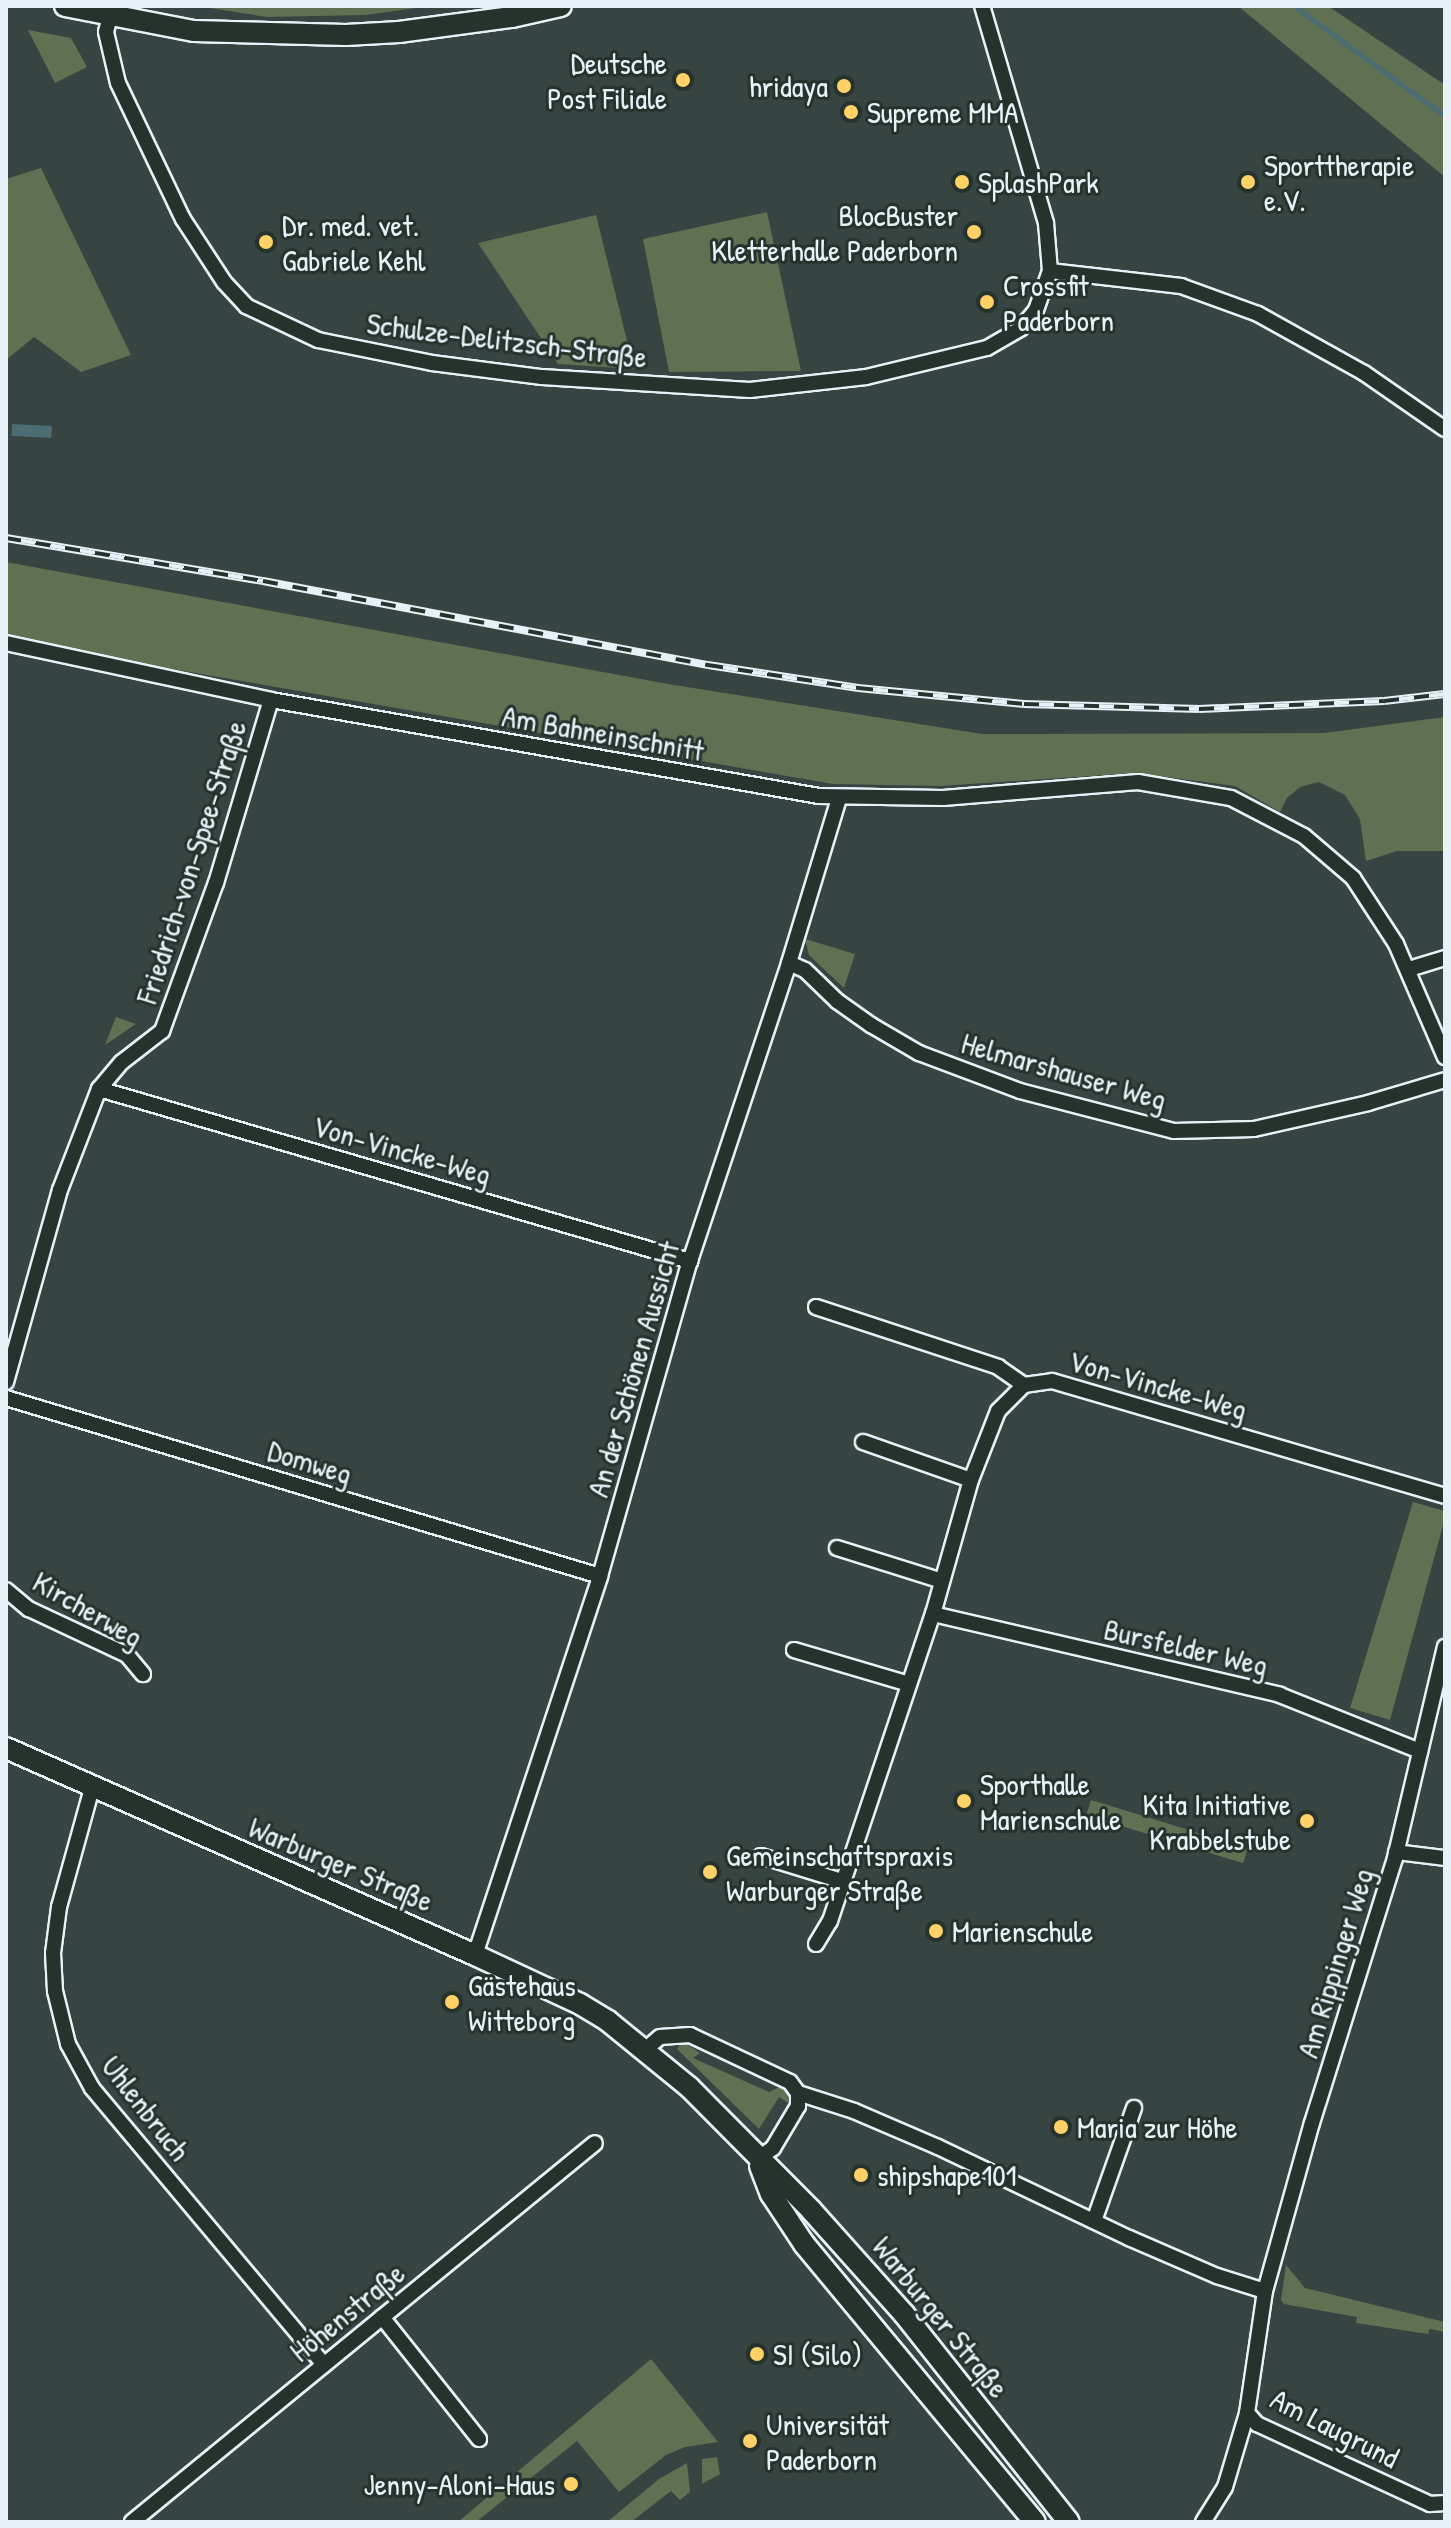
<!DOCTYPE html>
<html>
<head>
<meta charset="utf-8">
<style>
  body { margin:0 }
  #map { position:relative; width:1451px; height:2528px; overflow:hidden; background:#364442; font-family:"Patrick Hand",sans-serif }
  div>[style] { position:absolute }
  .green>* { inset:0; background:#607052; transform-origin:0 0 }
  .water>* { inset:0; background:#4b6c72; transform-origin:0 0 }
  .stream>* { height:5px; margin:-2.5px; padding:0 2.5px; transform-origin:2.5px; border-radius:2.5px; background:#4b6c72 }
  .roads { filter:drop-shadow(2px 0 #e8f1f8) drop-shadow(-2px 0 #e8f1f8) drop-shadow(0 2px #e8f1f8) drop-shadow(0 -2px #e8f1f8) }
  .street>* { height:14px; margin:-7px; padding:0 7px; transform-origin:7px; border-radius:7px; background:#26332d }
  .secondary>* { height:20px; margin:-10px; padding:0 10px; transform-origin:10px; border-radius:10px; background:#26332d }
  .rail>* { height:8px; margin-top:-4px; transform-origin:0; background:repeating-linear-gradient(90deg,#26332d 0 15px,#e8f1f8 0 30px); box-sizing:border-box; border-block:2px solid #e8f1f8 }
  .dots>* { width:22px; height:22px; translate:-50% -50%; box-sizing:border-box; border:4px solid #26332d; border-radius:50% }
  span { translate:-50% -50%; white-space:nowrap; text-align:center; line-height:1.15; -webkit-text-stroke:6px #26332d; paint-order:stroke }
  .poi-label { font-size:30px; color:#e8f1f8 }
  .right { translate:-100% -50%; text-align:right }
  .left { translate:0 -50%; text-align:left }
  .street-label { font-size:30px; color:#e8f1f8 }
  .frame { position:absolute; inset:0; border:8px solid #e8f1f8; pointer-events:none }
</style>
</head>
<body>
<div id="map">
  <div class="green">
    <i style="clip-path:polygon(197px 6px,430px 6px,366px 15px,267px 17px)"></i>
    <i style="clip-path:polygon(1238px 6px,1328px 6px,1445px 85px,1445px 177px)"></i>
    <i style="clip-path:polygon(28px 30px,71px 38px,87px 67px,55px 83px)"></i>
    <i style="clip-path:polygon(41px 168px,131px 355px,81px 372px,34px 337px,6px 360px,6px 179px)"></i>
    <i style="clip-path:polygon(767px 212px,801px 371px,669px 372px,643px 239px)"></i>
    <i style="clip-path:polygon(596px 215px,634px 369px,558px 364px,478px 243px)"></i>
    <i style="clip-path:polygon(6px 562px,668px 684px,982px 734px,1324px 733px,1445px 717px,1445px 851px,1397px 851px,1366px 861px,1360px 819px,1345px 795px,1319px 782px,1300px 787px,1287px 798px,1280px 812px,1235px 786px,1136px 773px,941px 786px,833px 784px,6px 640px)"></i>
    <i style="clip-path:polygon(805px 939px,855px 954px,844px 988px,809px 955px)"></i>
    <i style="clip-path:polygon(116px 1017px,136px 1024px,105px 1045px)"></i>
    <i style="clip-path:polygon(1413px 1502px,1445px 1511px,1445px 1518px,1390px 1720px,1350px 1708px)"></i>
    <i style="left:1091px;top:1800px;width:164px;height:16px;rotate:17deg"></i>
    <i style="clip-path:polygon(682px 2041px,700px 2053px,693px 2058px,769px 2092px,784px 2085px,791px 2094px,790px 2104px,779px 2097px,759px 2129px,677px 2049px)"></i>
    <i style="clip-path:polygon(1286px 2265px,1305px 2288px,1445px 2322px,1445px 2332px,1430px 2329px,1428px 2334px,1356px 2323px,1357px 2317px,1284px 2304px,1281px 2300px)"></i>
    <i style="clip-path:polygon(651px 2359px,718px 2442px,685px 2447px,666px 2455px,619px 2492px,577px 2441px,476px 2522px,458px 2522px)"></i>
    <i style="clip-path:polygon(717px 2457px,720px 2474px,702px 2484px,702px 2459px)"></i>
    <i style="clip-path:polygon(687px 2463px,690px 2492px,680px 2500px,671px 2491px,631px 2522px,607px 2522px,659px 2479px)"></i>
  </div>
  <div class="water">
    <i style="left:12px;top:424px;width:40px;height:12px;rotate:3deg"></i>
  </div>
  <div class="stream">
    <i style="left:1294px;top:6px;width:187px;rotate:36.1deg"></i>
  </div>
  <div class="roads">
    <div class="street">
      <i style="left:110px;top:16px;width:16px;rotate:104deg"></i>
      <i style="left:106px;top:32px;width:52px;rotate:76.8deg"></i>
      <i style="left:118px;top:83px;width:151px;rotate:64.5deg"></i>
      <i style="left:183px;top:219px;width:75px;rotate:56.9deg"></i>
      <i style="left:224px;top:282px;width:33px;rotate:47deg"></i>
      <i style="left:246px;top:306px;width:80px;rotate:25.3deg"></i>
      <i style="left:318px;top:340px;width:116px;rotate:11.4deg"></i>
      <i style="left:432px;top:363px;width:111px;rotate:7.3deg"></i>
      <i style="left:542px;top:377px;width:208px;rotate:3.6deg"></i>
      <i style="left:750px;top:390px;width:117px;rotate:-6.4deg"></i>
      <i style="left:866px;top:377px;width:124px;rotate:-13.5deg"></i>
      <i style="left:987px;top:348px;width:39px;rotate:-30deg"></i>
      <i style="left:1021px;top:328px;width:23px;rotate:-50deg"></i>
      <i style="left:1036px;top:310px;width:41px;rotate:-70.3deg"></i>
      <i style="left:1050px;top:271px;width:48px;rotate:-94.8deg"></i>
      <i style="left:1046px;top:223px;width:226px;rotate:-106.4deg"></i>
      <i style="left:1050px;top:271px;width:132px;rotate:6.5deg"></i>
      <i style="left:1181px;top:286px;width:82px;rotate:20deg"></i>
      <i style="left:1258px;top:314px;width:121px;rotate:29.1deg"></i>
      <i style="left:1364px;top:373px;width:98px;rotate:34.7deg"></i>
      <i style="left:6px;top:643px;width:271px;rotate:12.1deg"></i>
      <i style="left:271px;top:700px;width:556px;rotate:9.94deg"></i>
      <i style="left:819px;top:796px;width:124px;rotate:0.9deg"></i>
      <i style="left:943px;top:798px;width:196px;rotate:-4.7deg"></i>
      <i style="left:1138px;top:782px;width:94px;rotate:9.8deg"></i>
      <i style="left:1231px;top:798px;width:82px;rotate:27.5deg"></i>
      <i style="left:1304px;top:836px;width:65px;rotate:40.6deg"></i>
      <i style="left:1353px;top:878px;width:79px;rotate:56.9deg"></i>
      <i style="left:1396px;top:944px;width:123px;rotate:66.6deg"></i>
      <i style="left:789px;top:963px;width:17px;rotate:24deg"></i>
      <i style="left:805px;top:970px;width:45px;rotate:44.1deg"></i>
      <i style="left:837px;top:1001px;width:42px;rotate:35.2deg"></i>
      <i style="left:871px;top:1025px;width:56px;rotate:30.3deg"></i>
      <i style="left:919px;top:1053px;width:108px;rotate:20.6deg"></i>
      <i style="left:1020px;top:1091px;width:159px;rotate:14.6deg"></i>
      <i style="left:1174px;top:1131px;width:80px;rotate:-1.4deg"></i>
      <i style="left:1254px;top:1129px;width:117px;rotate:-12.8deg"></i>
      <i style="left:1368px;top:1103px;width:80px;rotate:-16.6deg"></i>
      <i style="left:1409px;top:969px;width:38px;rotate:-17deg"></i>
      <i style="left:99px;top:1089px;width:616px;rotate:16.23deg"></i>
      <i style="left:816px;top:1307px;width:192px;rotate:18.2deg"></i>
      <i style="left:998px;top:1367px;width:32px;rotate:35deg"></i>
      <i style="left:1024px;top:1385px;width:28px;rotate:-8deg"></i>
      <i style="left:1052px;top:1381px;width:409px;rotate:16.3deg"></i>
      <i style="left:6px;top:1382px;width:199px;rotate:-74.3deg"></i>
      <i style="left:60px;top:1190px;width:108px;rotate:-68.9deg"></i>
      <i style="left:99px;top:1089px;width:35px;rotate:-50deg"></i>
      <i style="left:122px;top:1062px;width:51px;rotate:-37.8deg"></i>
      <i style="left:162px;top:1031px;width:158px;rotate:-70deg"></i>
      <i style="left:216px;top:883px;width:191px;rotate:-73.3deg"></i>
      <i style="left:6px;top:1398px;width:620px;rotate:16.68deg"></i>
      <i style="left:863px;top:1442px;width:114px;rotate:19.4deg"></i>
      <i style="left:837px;top:1548px;width:110px;rotate:17.4deg"></i>
      <i style="left:6px;top:1590px;width:30px;rotate:40deg"></i>
      <i style="left:29px;top:1609px;width:108px;rotate:25.1deg"></i>
      <i style="left:127px;top:1655px;width:25px;rotate:50deg"></i>
      <i style="left:933px;top:1614px;width:356px;rotate:13.1deg"></i>
      <i style="left:1280px;top:1695px;width:151px;rotate:21.8deg"></i>
      <i style="left:794px;top:1650px;width:120px;rotate:16.5deg"></i>
      <i style="left:92px;top:1788px;width:123px;rotate:105.5deg"></i>
      <i style="left:59px;top:1907px;width:46px;rotate:97.4deg"></i>
      <i style="left:53px;top:1953px;width:38px;rotate:87deg"></i>
      <i style="left:55px;top:1991px;width:55px;rotate:76.2deg"></i>
      <i style="left:68px;top:2044px;width:50px;rotate:61.4deg"></i>
      <i style="left:92px;top:2088px;width:361px;rotate:50deg"></i>
      <i style="left:1396px;top:1852px;width:49px;rotate:7deg"></i>
      <i style="left:761px;top:1856px;width:85px;rotate:17.2deg"></i>
      <i style="left:816px;top:1944px;width:27px;rotate:-59deg"></i>
      <i style="left:830px;top:1921px;width:324px;rotate:-71.5deg"></i>
      <i style="left:933px;top:1614px;width:139px;rotate:-74.2deg"></i>
      <i style="left:971px;top:1480px;width:74px;rotate:-68.6deg"></i>
      <i style="left:998px;top:1411px;width:37px;rotate:-45deg"></i>
      <i style="left:475px;top:1955px;width:399px;rotate:-71.7deg"></i>
      <i style="left:600px;top:1576px;width:328px;rotate:-74.1deg"></i>
      <i style="left:690px;top:1261px;width:314px;rotate:-71.6deg"></i>
      <i style="left:789px;top:963px;width:172px;rotate:-73.1deg"></i>
      <i style="left:646px;top:2049px;width:18px;rotate:-41deg"></i>
      <i style="left:660px;top:2037px;width:30px;rotate:-4deg"></i>
      <i style="left:690px;top:2035px;width:110px;rotate:25.2deg"></i>
      <i style="left:790px;top:2082px;width:14px;rotate:54deg"></i>
      <i style="left:798px;top:2093px;width:13px;rotate:90deg"></i>
      <i style="left:798px;top:2106px;width:49px;rotate:120.8deg"></i>
      <i style="left:773px;top:2148px;width:19px;rotate:145deg"></i>
      <i style="left:798px;top:2093px;width:59px;rotate:17.8deg"></i>
      <i style="left:854px;top:2111px;width:91px;rotate:23.2deg"></i>
      <i style="left:938px;top:2147px;width:212px;rotate:25.5deg"></i>
      <i style="left:1129px;top:2238px;width:96px;rotate:23.4deg"></i>
      <i style="left:1217px;top:2276px;width:50px;rotate:17.4deg"></i>
      <i style="left:1094px;top:2221px;width:120px;rotate:-70.5deg"></i>
      <i style="left:382px;top:2317px;width:156px;rotate:51.5deg"></i>
      <i style="left:1247px;top:2413px;width:15px;rotate:48deg"></i>
      <i style="left:1257px;top:2424px;width:191px;rotate:24.8deg"></i>
      <i style="left:1430px;top:2504px;width:15px;rotate:-4deg"></i>
      <i style="left:132px;top:2522px;width:598px;rotate:-39.3deg"></i>
      <i style="left:1203px;top:2522px;width:41px;rotate:-57.8deg"></i>
      <i style="left:1225px;top:2487px;width:77px;rotate:-73.4deg"></i>
      <i style="left:1247px;top:2413px;width:123px;rotate:-81.6deg"></i>
      <i style="left:1265px;top:2291px;width:174px;rotate:-74.4deg"></i>
      <i style="left:1312px;top:2123px;width:278px;rotate:-72.6deg"></i>
      <i style="left:1395px;top:1858px;width:217px;rotate:-76.7deg"></i>
    </div>
    <div class="secondary">
      <i style="left:65px;top:6px;width:131px;rotate:11deg"></i>
      <i style="left:194px;top:31px;width:152px;rotate:1.5deg"></i>
      <i style="left:346px;top:35px;width:53px;rotate:-3.2deg"></i>
      <i style="left:399px;top:32px;width:114px;rotate:-7.6deg"></i>
      <i style="left:512px;top:17px;width:50px;rotate:-12.7deg"></i>
      <i style="left:6px;top:1748px;width:513px;rotate:23.81deg"></i>
      <i style="left:475px;top:1955px;width:116px;rotate:25deg"></i>
      <i style="left:580px;top:2004px;width:33px;rotate:31deg"></i>
      <i style="left:608px;top:2021px;width:104px;rotate:39.2deg"></i>
      <i style="left:689px;top:2087px;width:173px;rotate:45.2deg"></i>
      <i style="left:811px;top:2210px;width:140px;rotate:48.2deg"></i>
      <i style="left:904px;top:2314px;width:265px;rotate:51.6deg"></i>
      <i style="left:760px;top:2166px;width:30px;rotate:69deg"></i>
      <i style="left:771px;top:2194px;width:60px;rotate:56.6deg"></i>
      <i style="left:804px;top:2244px;width:361px;rotate:50.3deg"></i>
    </div>
  </div>
  <div class="rail">
    <i style="left:6px;top:538px;width:261px;rotate:9.5deg"></i>
    <i style="left:263px;top:581px;width:453px;rotate:10.7deg"></i>
    <i style="left:708px;top:665px;width:152px;rotate:8.7deg"></i>
    <i style="left:858px;top:688px;width:167px;rotate:5.5deg"></i>
    <i style="left:1024px;top:704px;width:175px;rotate:1.6deg"></i>
    <i style="left:1199px;top:709px;width:185px;rotate:-2.5deg"></i>
    <i style="left:1384px;top:701px;width:61px;rotate:-6.5deg"></i>
  </div>
  <div class="dots">
    <i style="left:683px;top:80px;background:#ffd166"></i>
    <i style="left:844px;top:86px;background:#ffd166"></i>
    <i style="left:851px;top:112px;background:#ffd166"></i>
    <i style="left:962px;top:182px;background:#ffd166"></i>
    <i style="left:1248px;top:182px;background:#ffd166"></i>
    <i style="left:974px;top:232px;background:#ffd166"></i>
    <i style="left:266px;top:242px;background:#ffd166"></i>
    <i style="left:987px;top:302px;background:#ffd166"></i>
    <i style="left:964px;top:1801px;background:#ffd166"></i>
    <i style="left:1307px;top:1821px;background:#ffd166"></i>
    <i style="left:710px;top:1872px;background:#ffd166"></i>
    <i style="left:936px;top:1931px;background:#ffd166"></i>
    <i style="left:452px;top:2002px;background:#ffd166"></i>
    <i style="left:1061px;top:2127px;background:#ffd166"></i>
    <i style="left:861px;top:2175px;background:#ffd166"></i>
    <i style="left:757px;top:2354px;background:#ffd166"></i>
    <i style="left:750px;top:2441px;background:#ffd166"></i>
    <i style="left:571px;top:2484px;background:#ffd166"></i>
  </div>
  <div class="poi-label">
    <span class="right" style="left:667px;top:80px">Deutsche<br>Post Filiale</span>
    <span class="right" style="left:828px;top:86px">hridaya</span>
    <span class="left" style="left:867px;top:112px">Supreme MMA</span>
    <span class="left" style="left:1264px;top:182px">Sporttherapie<br>e.V.</span>
    <span class="left" style="left:978px;top:182px">SplashPark</span>
    <span class="right" style="left:958px;top:232px">BlocBuster<br>Kletterhalle Paderborn</span>
    <span class="left" style="left:282px;top:242px">Dr. med. vet.<br>Gabriele Kehl</span>
    <span class="left" style="left:1003px;top:302px">Crossfit<br>Paderborn</span>
    <span class="left" style="left:980px;top:1801px">Sporthalle<br>Marienschule</span>
    <span class="right" style="left:1291px;top:1821px">Kita Initiative<br>Krabbelstube</span>
    <span class="left" style="left:726px;top:1872px">Gemeinschaftspraxis<br>Warburger Straße</span>
    <span class="left" style="left:952px;top:1931px">Marienschule</span>
    <span class="left" style="left:468px;top:2002px">Gästehaus<br>Witteborg</span>
    <span class="left" style="left:1077px;top:2127px">Maria zur Höhe</span>
    <span class="left" style="left:877px;top:2175px">shipshape101</span>
    <span class="left" style="left:773px;top:2354px">SI (Silo)</span>
    <span class="left" style="left:766px;top:2441px">Universität<br>Paderborn</span>
    <span class="right" style="left:555px;top:2484px">Jenny-Aloni-Haus</span>
  </div>
  <div class="street-label">
    <span style="left:507px;top:340px;rotate:7deg">Schulze-Delitzsch-Straße</span>
    <span style="left:603px;top:733px;rotate:10deg">Am Bahneinschnitt</span>
    <span style="left:191px;top:862px;rotate:-72deg">Friedrich-von-Spee-Straße</span>
    <span style="left:1064px;top:1071px;rotate:16deg">Helmarshauser Weg</span>
    <span style="left:402px;top:1150px;rotate:16deg">Von-Vincke-Weg</span>
    <span style="left:633px;top:1369px;rotate:-74deg">An der Schönen Aussicht</span>
    <span style="left:1158px;top:1385px;rotate:16deg">Von-Vincke-Weg</span>
    <span style="left:310px;top:1462px;rotate:17deg">Domweg</span>
    <span style="left:88px;top:1609px;rotate:30deg">Kircherweg</span>
    <span style="left:1186px;top:1647px;rotate:13deg">Bursfelder Weg</span>
    <span style="left:341px;top:1864px;rotate:23deg">Warburger Straße</span>
    <span style="left:1335px;top:1963px;rotate:-73deg">Am Rippinger Weg</span>
    <span style="left:146px;top:2108px;rotate:52deg">Uhlenbruch</span>
    <span style="left:347px;top:2312px;rotate:-39deg">Höhenstraße</span>
    <span style="left:941px;top:2317px;rotate:51deg">Warburger Straße</span>
    <span style="left:1335px;top:2428px;rotate:27deg">Am Laugrund</span>
  </div>
  <div class="frame"></div>
</div>
</body>
</html>
